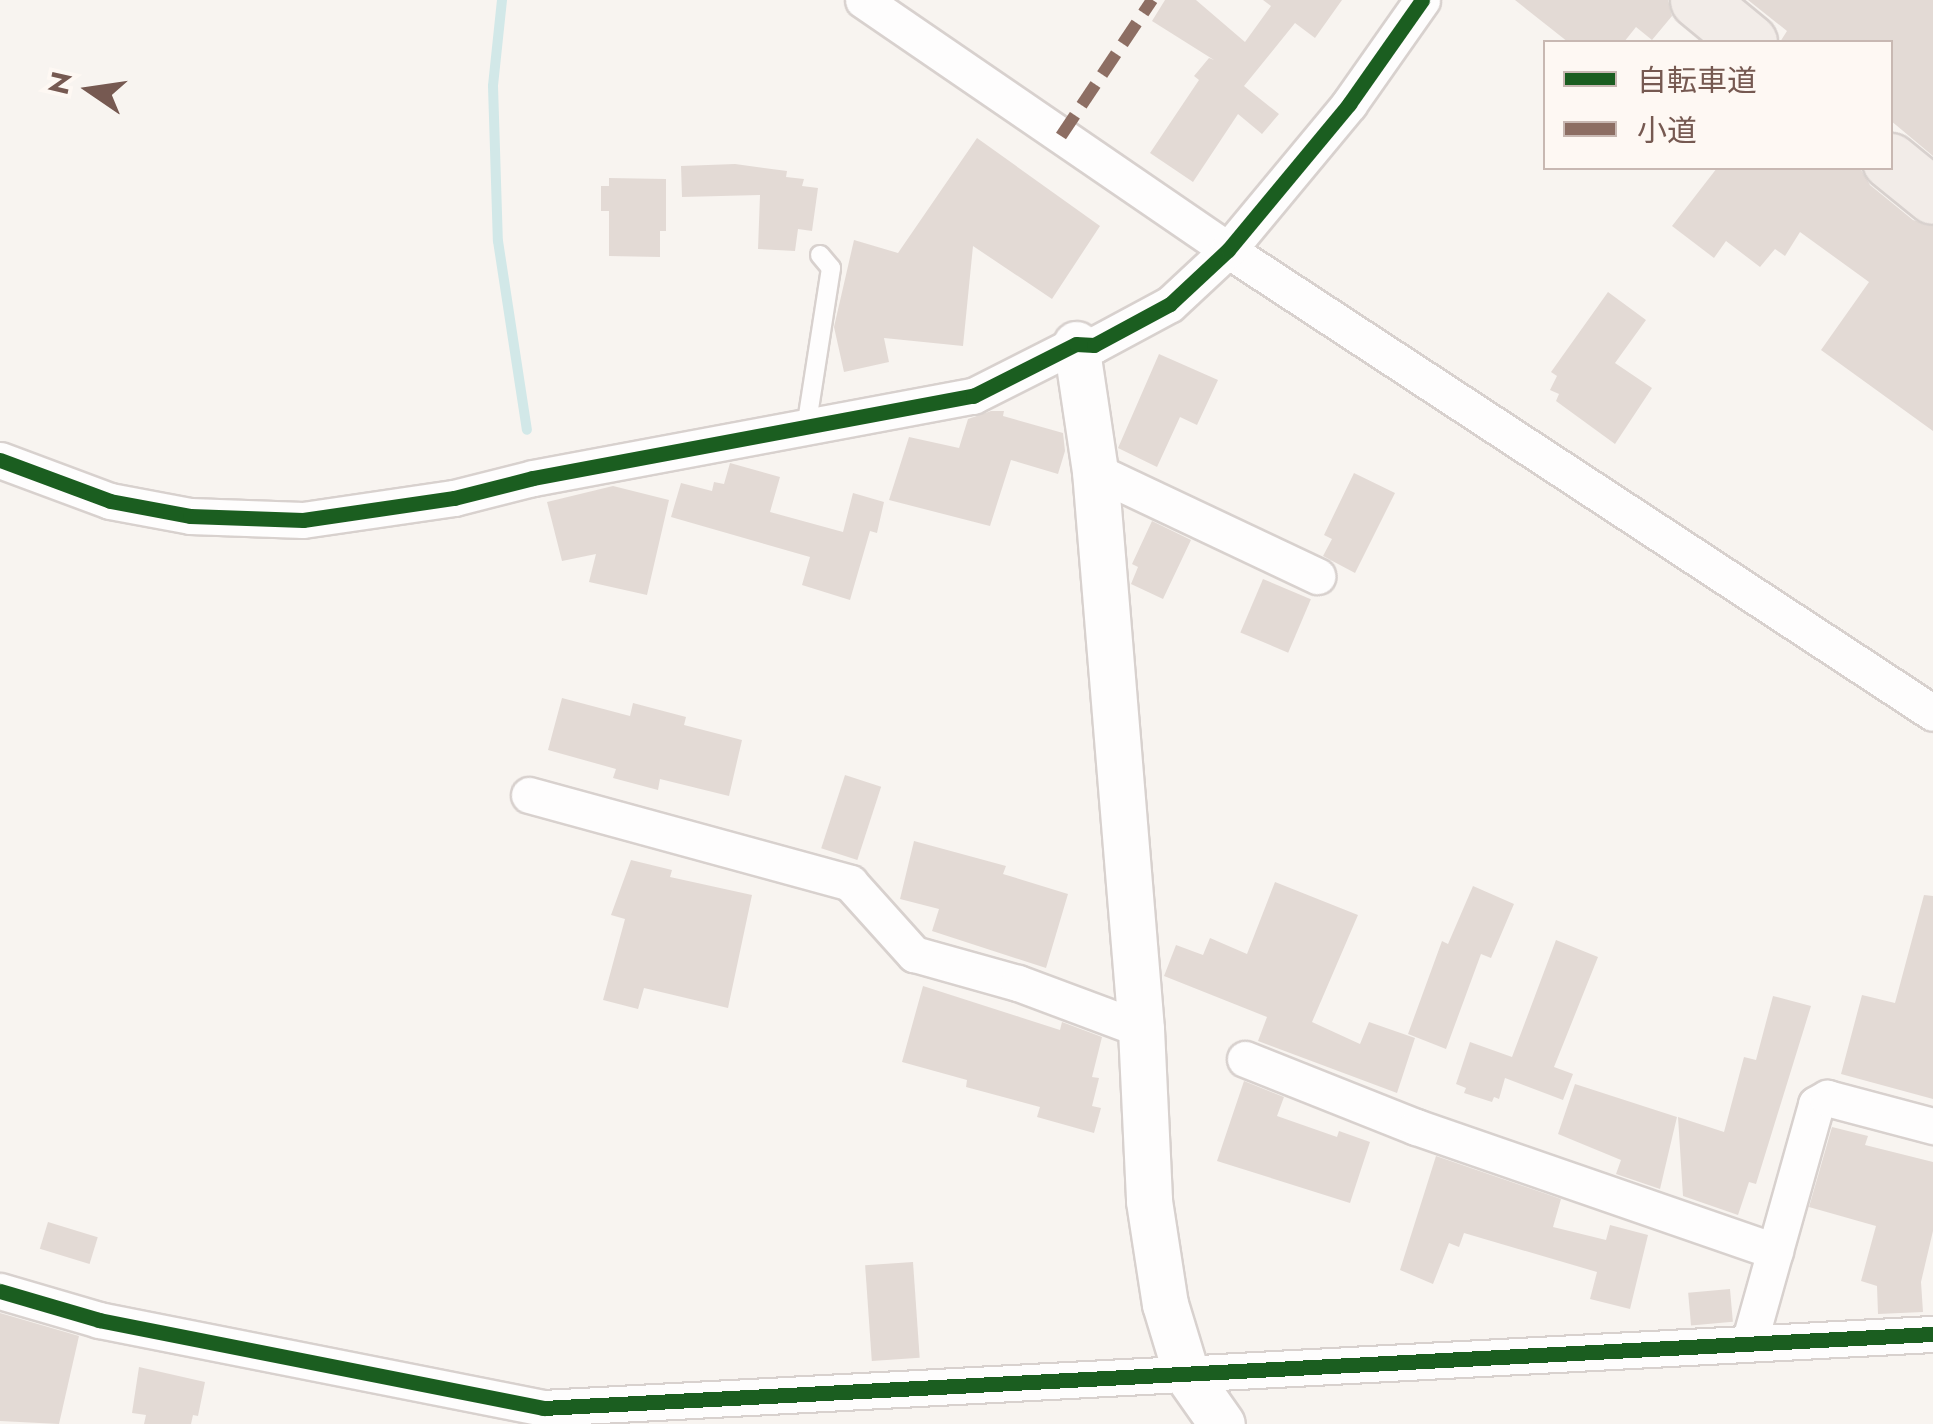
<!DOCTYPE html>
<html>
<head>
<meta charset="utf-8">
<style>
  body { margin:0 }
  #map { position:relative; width:1933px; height:1424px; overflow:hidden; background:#f8f4f0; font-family:Jost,"Noto Sans JP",sans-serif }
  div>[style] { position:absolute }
  .stream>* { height:10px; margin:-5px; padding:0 5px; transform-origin:5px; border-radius:5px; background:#d2e8e8 }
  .building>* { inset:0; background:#e3dad5; transform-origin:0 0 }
  .roads { filter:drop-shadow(2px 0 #d8d1ce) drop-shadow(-2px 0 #d8d1ce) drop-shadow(0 2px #d8d1ce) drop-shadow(0 -2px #d8d1ce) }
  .service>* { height:18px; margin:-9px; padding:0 9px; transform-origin:9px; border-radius:9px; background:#fefdfd }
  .minor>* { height:35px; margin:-17.5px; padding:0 17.5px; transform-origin:17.5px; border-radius:17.5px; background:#fefdfd }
  .tertiary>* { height:45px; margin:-22.5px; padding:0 22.5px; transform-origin:22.5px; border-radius:22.5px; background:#fefdfd }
  .trunk>* { height:55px; margin:-27.5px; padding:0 27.5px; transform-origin:27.5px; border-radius:27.5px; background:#f2ece8 }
  .quiet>* { height:12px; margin-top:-6px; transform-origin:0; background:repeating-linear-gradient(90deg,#8d6e63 0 25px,transparent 0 37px) }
  .cycleway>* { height:15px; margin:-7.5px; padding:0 7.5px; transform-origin:7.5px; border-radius:7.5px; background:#1b5e20 }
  span { translate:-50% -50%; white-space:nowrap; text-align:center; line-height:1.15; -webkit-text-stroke:10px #fef8f3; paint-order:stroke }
  .legend { position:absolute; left:1543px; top:40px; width:350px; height:130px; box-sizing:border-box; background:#fef8f3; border:2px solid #c8b8b2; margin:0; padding:12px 18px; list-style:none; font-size:30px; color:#765951 }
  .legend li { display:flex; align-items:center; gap:20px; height:50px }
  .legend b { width:50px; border:2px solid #c8b8b2 }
  .north { position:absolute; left:40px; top:40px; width:100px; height:100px; -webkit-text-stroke:8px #fef8f3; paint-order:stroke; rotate:283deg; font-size:28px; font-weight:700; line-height:40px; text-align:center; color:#765951 }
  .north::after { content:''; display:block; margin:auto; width:35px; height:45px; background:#765951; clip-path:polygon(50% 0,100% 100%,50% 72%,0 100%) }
</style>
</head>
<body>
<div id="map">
  <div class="stream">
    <i style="left:502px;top:0;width:86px;rotate:96deg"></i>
    <i style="left:493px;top:86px;width:155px;rotate:88.2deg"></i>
    <i style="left:498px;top:241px;width:191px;rotate:81.3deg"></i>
  </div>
  <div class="building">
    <i style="clip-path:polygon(1165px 0,1196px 0,1245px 42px,1271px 6px,1263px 0,1342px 0,1315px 38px,1295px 23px,1244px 86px,1279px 114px,1262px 134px,1238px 114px,1193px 182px,1150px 153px,1199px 80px,1194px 76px,1209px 58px,1214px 60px,1152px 21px)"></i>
    <i style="clip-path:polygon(1515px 0,1668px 0,1672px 16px,1652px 40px,1636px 27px,1624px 42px,1568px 42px)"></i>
    <i style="clip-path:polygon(1748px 0,1933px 0,1933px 156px,1890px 120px,1890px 42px,1780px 42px,1787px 31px)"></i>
    <i style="clip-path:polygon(977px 138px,1100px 226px,1052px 299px,973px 246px,963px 346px,884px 338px,889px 362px,844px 372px,834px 327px,854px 240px,898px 253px)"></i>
    <i style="clip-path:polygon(735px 164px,787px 171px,786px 177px,804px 179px,802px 186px,818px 188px,812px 231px,798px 229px,795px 251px,758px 249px,760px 195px,682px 197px,681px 166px)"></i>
    <i style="clip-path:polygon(1717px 168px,1860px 168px,1870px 185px,1913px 220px,1933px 226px,1933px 431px,1821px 350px,1869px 282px,1800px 232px,1785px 256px,1775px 249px,1760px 267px,1726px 241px,1714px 258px,1672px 226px)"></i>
    <i style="clip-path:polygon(609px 178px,666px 179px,666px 231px,660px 231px,660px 257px,609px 256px,609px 211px,601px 211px,601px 186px,609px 186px)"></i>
    <i style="clip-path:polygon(1608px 292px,1646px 320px,1615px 363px,1652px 388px,1615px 444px,1556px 401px,1559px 394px,1550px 390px,1557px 376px,1551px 372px)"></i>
    <i style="clip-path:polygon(1159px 354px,1218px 380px,1197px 425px,1180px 417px,1157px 467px,1118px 448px)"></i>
    <i style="clip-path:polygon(991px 411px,1004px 411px,1003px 416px,1063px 433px,1065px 451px,1058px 474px,1011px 460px,990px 526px,889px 500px,909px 437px,959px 448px,968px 419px)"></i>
    <i style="clip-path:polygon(730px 463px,780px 477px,770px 512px,843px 532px,853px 493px,884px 502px,877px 533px,870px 531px,850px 600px,802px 585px,810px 557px,671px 517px,681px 483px,712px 491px,714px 482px,724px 484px)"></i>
    <i style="clip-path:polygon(1354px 473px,1395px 493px,1355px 573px,1323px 556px,1332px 539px,1324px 535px)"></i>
    <i style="clip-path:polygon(613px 486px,669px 500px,647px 595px,589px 582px,596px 554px,562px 561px,547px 502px)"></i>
    <i style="clip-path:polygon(1152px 521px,1191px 540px,1163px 599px,1131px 584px,1138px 567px,1132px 564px)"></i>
    <i style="left:1263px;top:579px;width:52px;height:58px;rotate:23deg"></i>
    <i style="clip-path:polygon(562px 698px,630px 716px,633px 703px,686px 717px,684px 725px,742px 740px,729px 796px,660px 779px,658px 790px,613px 778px,616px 769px,548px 750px)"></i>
    <i style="left:845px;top:775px;width:38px;height:77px;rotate:18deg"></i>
    <i style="clip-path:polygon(914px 841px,1006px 866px,1003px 874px,1068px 894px,1046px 968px,932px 931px,939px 909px,900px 899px)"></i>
    <i style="clip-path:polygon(631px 860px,672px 870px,670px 877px,752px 895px,728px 1008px,644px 988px,638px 1009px,603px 1000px,625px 919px,611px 915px)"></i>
    <i style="clip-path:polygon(1275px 882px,1358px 915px,1312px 1022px,1360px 1044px,1369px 1022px,1415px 1038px,1397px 1093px,1258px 1041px,1267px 1017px,1164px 976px,1176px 945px,1203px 955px,1210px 938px,1247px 954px)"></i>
    <i style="clip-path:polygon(1473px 886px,1514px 904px,1491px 958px,1481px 954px,1446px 1049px,1408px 1034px,1442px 941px,1448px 944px)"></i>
    <i style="clip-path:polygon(1924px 895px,1933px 896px,1933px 1099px,1841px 1074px,1862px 995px,1895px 1003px)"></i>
    <i style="clip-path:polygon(1556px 940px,1598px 957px,1554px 1067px,1573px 1074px,1563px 1100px,1505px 1078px,1499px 1099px,1494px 1097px,1492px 1102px,1464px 1093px,1466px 1088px,1456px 1084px,1470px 1042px,1512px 1057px)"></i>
    <i style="clip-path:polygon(923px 986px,1060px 1030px,1062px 1022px,1102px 1037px,1092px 1077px,1099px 1078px,1092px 1106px,1101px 1108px,1094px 1133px,1037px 1117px,1040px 1107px,966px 1087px,967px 1080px,902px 1062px)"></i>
    <i style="clip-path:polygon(1773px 996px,1811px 1006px,1756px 1184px,1749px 1182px,1738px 1215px,1683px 1196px,1678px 1117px,1724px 1132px,1744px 1057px,1756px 1060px)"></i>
    <i style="clip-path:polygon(1244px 1081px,1284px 1097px,1277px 1116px,1337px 1137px,1339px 1131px,1370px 1142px,1350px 1203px,1217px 1161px)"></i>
    <i style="clip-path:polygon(1575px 1084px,1677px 1117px,1660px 1189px,1616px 1174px,1621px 1160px,1558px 1134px)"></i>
    <i style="clip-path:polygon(1832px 1127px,1868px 1136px,1865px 1145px,1933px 1162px,1933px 1231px,1921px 1282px,1923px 1312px,1878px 1314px,1877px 1286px,1861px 1281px,1876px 1226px,1809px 1207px)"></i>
    <i style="clip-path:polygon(1436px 1156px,1561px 1199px,1553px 1227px,1606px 1240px,1610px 1225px,1648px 1235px,1630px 1309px,1590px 1299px,1597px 1272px,1464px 1233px,1459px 1247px,1449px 1243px,1433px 1284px,1400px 1270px)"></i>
    <i style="left:48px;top:1222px;width:52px;height:28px;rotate:17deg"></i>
    <i style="left:913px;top:1262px;width:96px;height:48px;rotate:86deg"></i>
    <i style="left:1730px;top:1289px;width:33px;height:42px;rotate:85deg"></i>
    <i style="clip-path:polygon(0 1313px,79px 1336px,59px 1424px,0 1421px)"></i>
    <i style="clip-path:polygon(139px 1367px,205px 1382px,198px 1416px,193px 1415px,191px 1424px,144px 1424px,146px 1415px,132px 1413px)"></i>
  </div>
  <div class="roads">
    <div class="service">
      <i style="left:806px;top:428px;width:162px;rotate:-81.1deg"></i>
      <i style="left:831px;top:268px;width:17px;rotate:-130deg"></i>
    </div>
    <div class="minor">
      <i style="left:863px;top:0;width:442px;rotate:34.4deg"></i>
      <i style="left:1228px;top:250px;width:843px;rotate:33.29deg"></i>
      <i style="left:0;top:460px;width:117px;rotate:20.4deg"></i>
      <i style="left:110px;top:501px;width:81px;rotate:10.6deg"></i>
      <i style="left:190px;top:516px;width:113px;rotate:2deg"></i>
      <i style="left:303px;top:520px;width:153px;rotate:-8.3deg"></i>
      <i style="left:454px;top:498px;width:81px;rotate:-14.2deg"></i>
      <i style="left:533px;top:478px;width:448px;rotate:-10.6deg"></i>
      <i style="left:973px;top:396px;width:115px;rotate:-26.8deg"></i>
      <i style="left:1076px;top:344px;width:18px;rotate:3deg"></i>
      <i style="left:1094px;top:345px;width:86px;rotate:-28.3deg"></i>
      <i style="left:1170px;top:304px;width:79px;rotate:-43deg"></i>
      <i style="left:1228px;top:250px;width:190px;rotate:-50.3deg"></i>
      <i style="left:1349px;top:104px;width:127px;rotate:-54.9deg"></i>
      <i style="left:1095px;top:471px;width:246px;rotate:25.3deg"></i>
      <i style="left:529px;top:795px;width:333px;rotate:15.3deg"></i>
      <i style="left:850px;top:883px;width:96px;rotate:48deg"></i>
      <i style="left:914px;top:954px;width:108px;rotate:15.6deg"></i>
      <i style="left:1018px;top:983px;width:131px;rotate:20.5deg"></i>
      <i style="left:1245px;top:1059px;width:184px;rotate:21.7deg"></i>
      <i style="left:1416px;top:1127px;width:380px;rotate:19.1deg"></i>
      <i style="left:0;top:1291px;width:103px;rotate:16.3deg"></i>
      <i style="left:99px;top:1320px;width:453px;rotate:11.2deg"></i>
      <i style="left:543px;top:1408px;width:1392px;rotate:-3.05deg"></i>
      <i style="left:1749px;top:1343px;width:248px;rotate:-74.3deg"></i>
      <i style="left:1816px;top:1104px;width:13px;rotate:-29deg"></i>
      <i style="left:1827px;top:1098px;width:110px;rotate:14.8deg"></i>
    </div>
    <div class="tertiary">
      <i style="left:1076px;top:344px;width:128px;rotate:81.5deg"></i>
      <i style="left:1095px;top:471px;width:560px;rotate:85.29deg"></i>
      <i style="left:1141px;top:1029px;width:172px;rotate:87.3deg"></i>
      <i style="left:1149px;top:1201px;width:104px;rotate:81.2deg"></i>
      <i style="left:1165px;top:1304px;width:72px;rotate:73.1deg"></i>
      <i style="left:1186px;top:1373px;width:62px;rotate:54.8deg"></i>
    </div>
    <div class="trunk">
      <i style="left:1698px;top:0;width:66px;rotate:39.5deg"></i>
      <i style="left:1890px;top:161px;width:55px;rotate:39.1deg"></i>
    </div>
  </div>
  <div class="quiet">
    <i style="left:1061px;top:136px;width:164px;rotate:-56.2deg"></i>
  </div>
  <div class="cycleway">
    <i style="left:0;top:460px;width:117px;rotate:20.4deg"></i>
    <i style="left:110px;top:501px;width:81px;rotate:10.6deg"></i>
    <i style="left:190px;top:516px;width:113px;rotate:2deg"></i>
    <i style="left:303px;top:520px;width:153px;rotate:-8.3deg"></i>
    <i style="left:454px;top:498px;width:81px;rotate:-14.2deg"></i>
    <i style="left:533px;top:478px;width:448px;rotate:-10.6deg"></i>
    <i style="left:973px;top:396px;width:115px;rotate:-26.8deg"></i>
    <i style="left:1076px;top:344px;width:18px;rotate:3deg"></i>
    <i style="left:1094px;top:345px;width:86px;rotate:-28.3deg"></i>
    <i style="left:1170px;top:304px;width:79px;rotate:-43deg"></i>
    <i style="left:1228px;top:250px;width:190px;rotate:-50.3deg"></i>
    <i style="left:1349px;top:104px;width:127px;rotate:-54.9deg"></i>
    <i style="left:0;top:1291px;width:103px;rotate:16.3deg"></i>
    <i style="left:99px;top:1320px;width:453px;rotate:11.2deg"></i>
    <i style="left:543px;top:1408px;width:1392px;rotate:-3.05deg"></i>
  </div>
  <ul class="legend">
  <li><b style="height:12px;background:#1b5e20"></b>自転車道</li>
  <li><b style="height:12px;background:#8d6e63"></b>小道</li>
  </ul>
  <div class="north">N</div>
</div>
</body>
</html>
